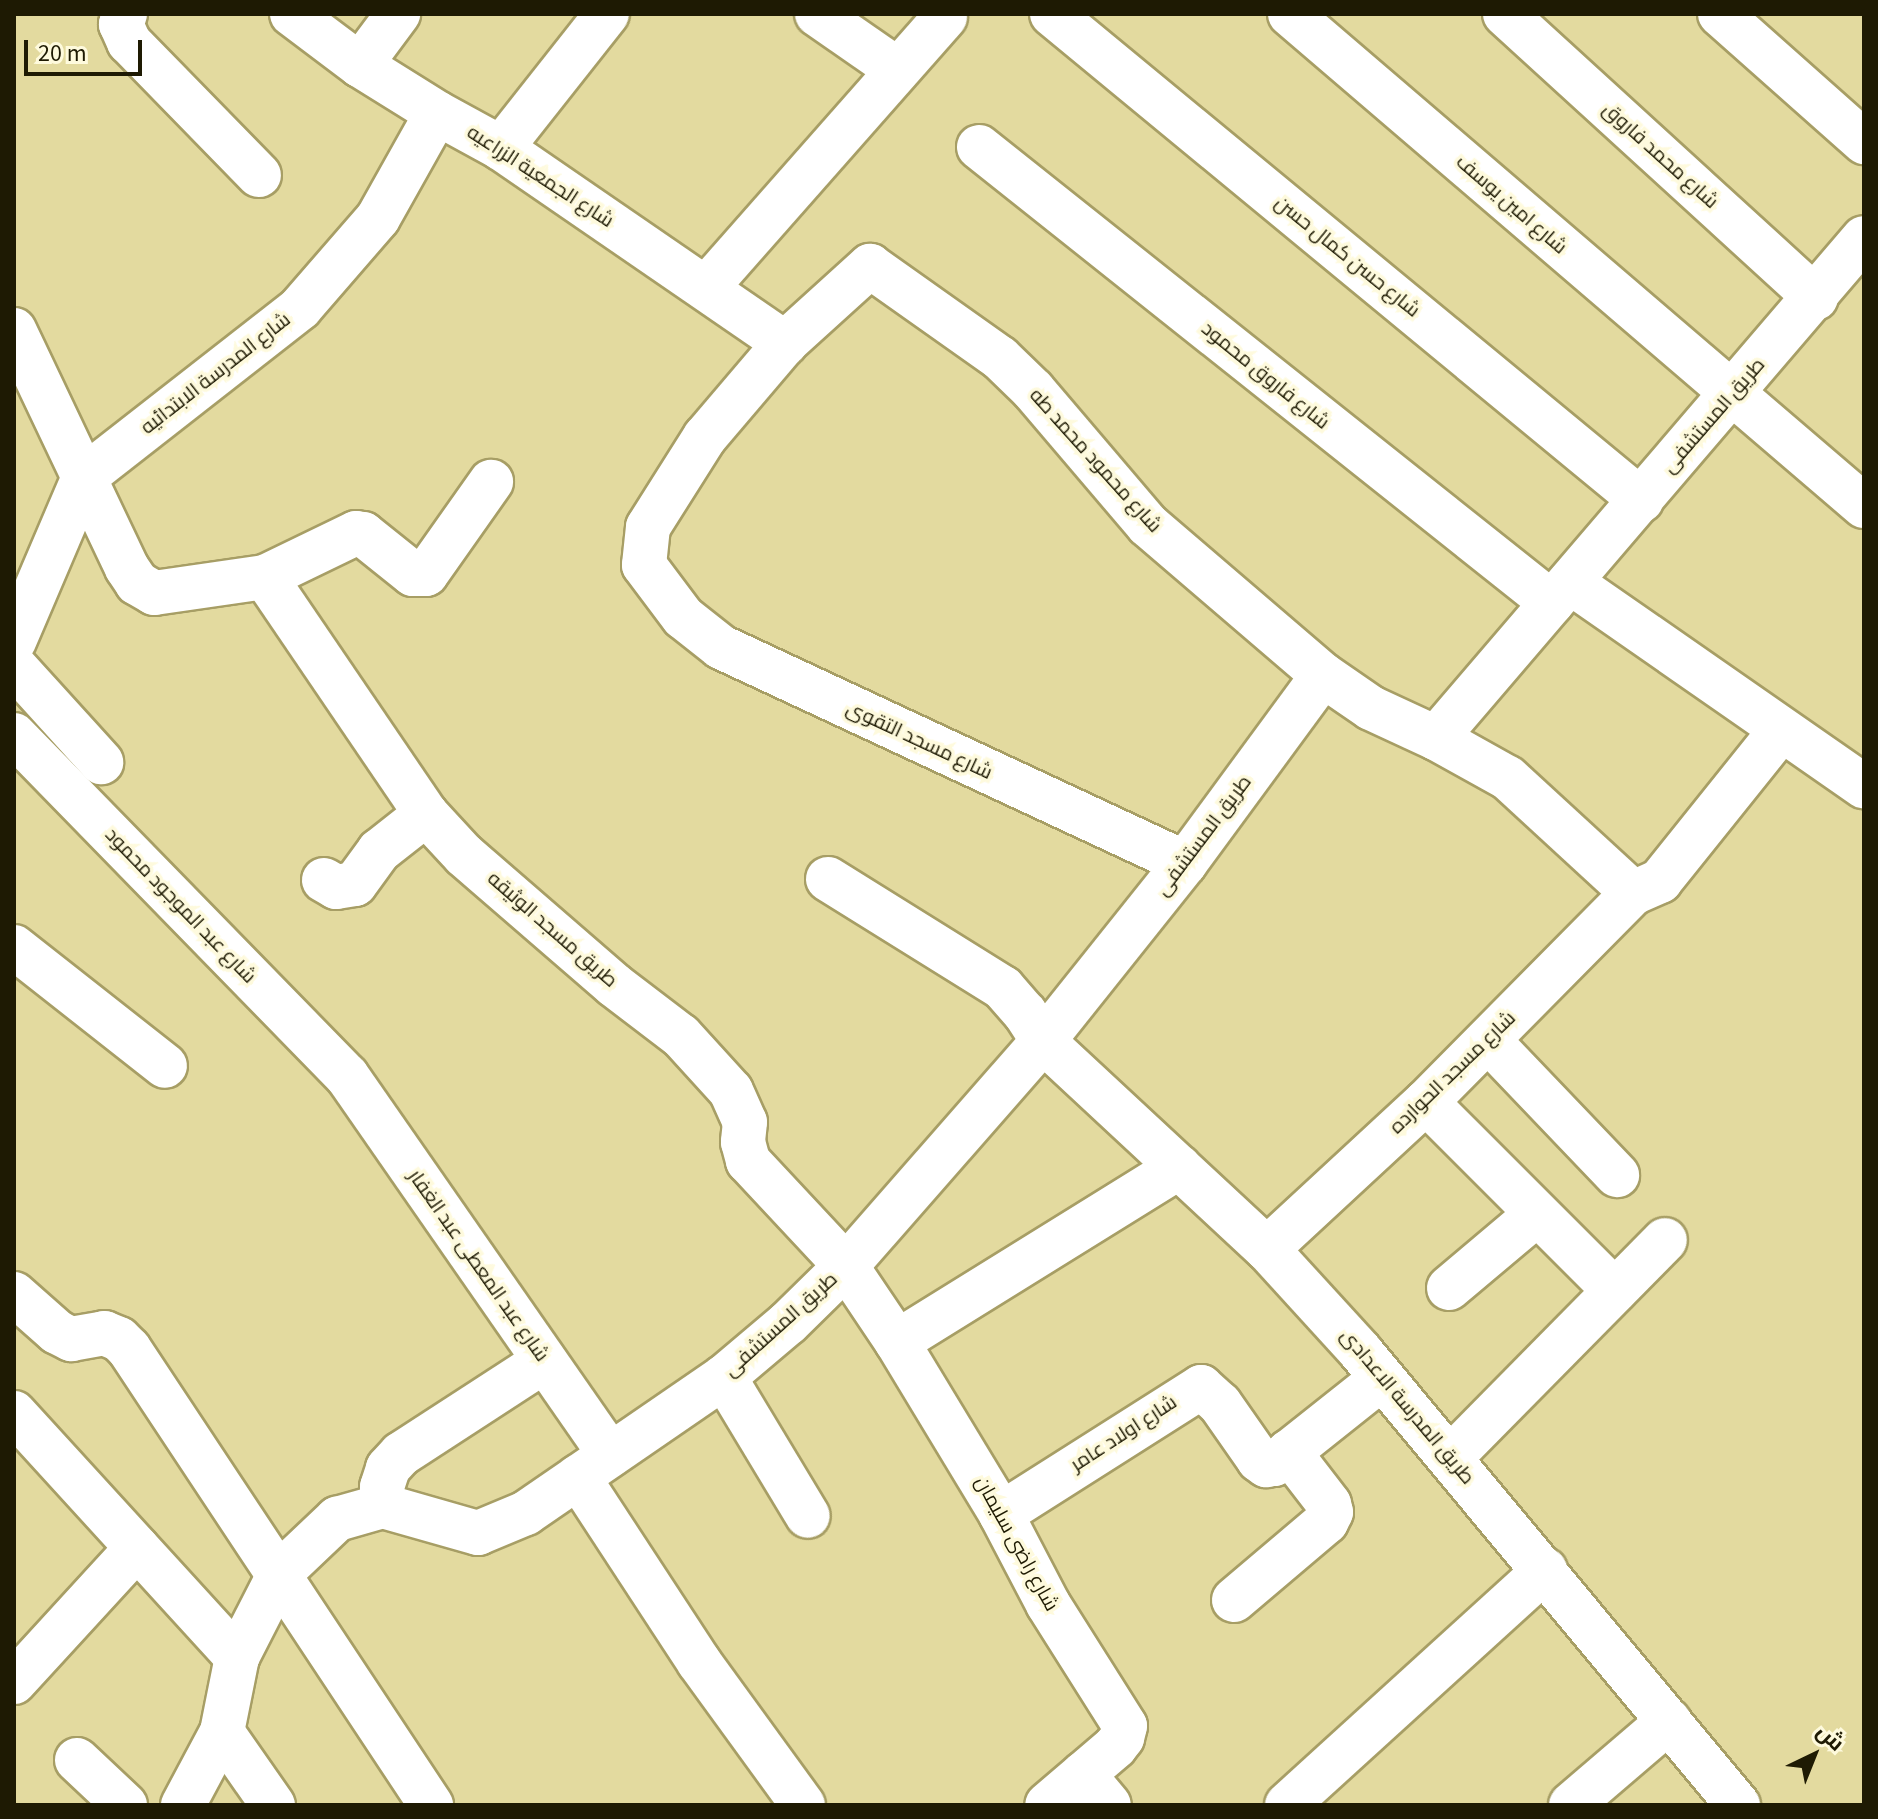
<!DOCTYPE html>
<html>
<head>
<meta charset="utf-8">
<style>
  body { margin:0 }
  #map { position:relative; width:1878px; height:1819px; overflow:hidden; background:#e3da9f; font-family:"Source Sans 3",Cairo,sans-serif }
  div>[style] { position:absolute }
  .roads { filter:drop-shadow(2px 0 #a79e65) drop-shadow(-2px 0 #a79e65) drop-shadow(0 2px #a79e65) drop-shadow(0 -2px #a79e65) }
  .street>* { height:44px; margin:-22px; padding:0 22px; transform-origin:22px; border-radius:22px; background:#fff }
  span { translate:-50% -50%; white-space:nowrap; text-align:center; line-height:1.15; -webkit-text-stroke:7px #fefadd; paint-order:stroke }
  .street-label { font-size:20px; color:#1e1a03 }
  .frame { position:absolute; inset:0; border:16px solid #1e1a03; pointer-events:none }
  .north { position:absolute; left:1774px; top:1715px; width:80px; height:80px; -webkit-text-stroke:6px #fefadd; paint-order:stroke; rotate:43deg; font-size:22px; font-weight:700; line-height:32px; text-align:center; color:#1e1a03 }
  .north::after { content:''; display:block; margin:auto; width:28px; height:36px; background:#1e1a03; clip-path:polygon(50% 0,100% 100%,50% 72%,0 100%) }
  .scale { position:absolute; left:24px; top:40px; width:118px; height:36px; box-sizing:border-box; border:4px solid #1e1a03; border-top:0; padding-left:10px; font-size:24px; line-height:28px; white-space:nowrap; color:#1e1a03; -webkit-text-stroke:6px #fefadd; paint-order:stroke }
</style>
</head>
<body>
<div id="map">
  <div class="roads">
    <div class="street">
      <i style="left:125px;top:14px;width:11px;rotate:112deg"></i>
      <i style="left:121px;top:24px;width:20px;rotate:66deg"></i>
      <i style="left:129px;top:42px;width:186px;rotate:45.7deg"></i>
      <i style="left:292px;top:14px;width:85px;rotate:36.9deg"></i>
      <i style="left:360px;top:65px;width:91px;rotate:31.9deg"></i>
      <i style="left:437px;top:113px;width:73px;rotate:28.7deg"></i>
      <i style="left:501px;top:148px;width:345px;rotate:34.5deg"></i>
      <i style="left:817px;top:14px;width:98px;rotate:34.7deg"></i>
      <i style="left:1052px;top:14px;width:764px;rotate:39.53deg"></i>
      <i style="left:1290px;top:14px;width:756px;rotate:40.6deg"></i>
      <i style="left:1505px;top:14px;width:421px;rotate:42.4deg"></i>
      <i style="left:1720px;top:14px;width:193px;rotate:41.6deg"></i>
      <i style="left:360px;top:65px;width:64px;rotate:-53.3deg"></i>
      <i style="left:979px;top:147px;width:732px;rotate:38.51deg"></i>
      <i style="left:501px;top:148px;width:171px;rotate:-51.7deg"></i>
      <i style="left:707px;top:287px;width:360px;rotate:-48.6deg"></i>
      <i style="left:14px;top:330px;width:263px;rotate:64.6deg"></i>
      <i style="left:127px;top:568px;width:18px;rotate:56deg"></i>
      <i style="left:137px;top:583px;width:20px;rotate:30deg"></i>
      <i style="left:154px;top:593px;width:112px;rotate:-8.2deg"></i>
      <i style="left:265px;top:577px;width:101px;rotate:-25.8deg"></i>
      <i style="left:356px;top:533px;width:7px;rotate:8deg"></i>
      <i style="left:363px;top:534px;width:64px;rotate:38.7deg"></i>
      <i style="left:413px;top:574px;width:13px"></i>
      <i style="left:426px;top:574px;width:113px;rotate:-54.8deg"></i>
      <i style="left:265px;top:577px;width:287px;rotate:55.8deg"></i>
      <i style="left:426px;top:814px;width:56px;rotate:47.2deg"></i>
      <i style="left:464px;top:855px;width:198px;rotate:40.9deg"></i>
      <i style="left:614px;top:985px;width:84px;rotate:37.3deg"></i>
      <i style="left:681px;top:1036px;width:74px;rotate:47.7deg"></i>
      <i style="left:731px;top:1091px;width:34px;rotate:66deg"></i>
      <i style="left:745px;top:1122px;width:20px;rotate:96deg"></i>
      <i style="left:743px;top:1142px;width:20px;rotate:75deg"></i>
      <i style="left:748px;top:1161px;width:144px;rotate:47deg"></i>
      <i style="left:846px;top:1266px;width:92px;rotate:56.1deg"></i>
      <i style="left:897px;top:1342px;width:201px;rotate:58.8deg"></i>
      <i style="left:1001px;top:1514px;width:102px;rotate:62.4deg"></i>
      <i style="left:1048px;top:1604px;width:144px;rotate:57.7deg"></i>
      <i style="left:1125px;top:1726px;width:12px;rotate:104deg"></i>
      <i style="left:1122px;top:1738px;width:11px;rotate:128deg"></i>
      <i style="left:1115px;top:1747px;width:89px;rotate:139.5deg"></i>
      <i style="left:1570px;top:582px;width:358px;rotate:34.8deg"></i>
      <i style="left:14px;top:641px;width:178px;rotate:-66.9deg"></i>
      <i style="left:84px;top:477px;width:274px;rotate:-38deg"></i>
      <i style="left:300px;top:308px;width:119px;rotate:-49.1deg"></i>
      <i style="left:378px;top:218px;width:120px;rotate:-60.7deg"></i>
      <i style="left:14px;top:666px;width:130px;rotate:47.8deg"></i>
      <i style="left:14px;top:735px;width:477px;rotate:45.7deg"></i>
      <i style="left:347px;top:1076px;width:461px;rotate:55.2deg"></i>
      <i style="left:1436px;top:738px;width:658px;rotate:-49.44deg"></i>
      <i style="left:1185px;top:863px;width:512px;rotate:-155.04deg"></i>
      <i style="left:721px;top:647px;width:48px;rotate:-141.7deg"></i>
      <i style="left:683px;top:617px;width:65px;rotate:-126.9deg"></i>
      <i style="left:644px;top:565px;width:38px;rotate:-84deg"></i>
      <i style="left:648px;top:527px;width:107px;rotate:-57.7deg"></i>
      <i style="left:705px;top:437px;width:123px;rotate:-49.6deg"></i>
      <i style="left:785px;top:343px;width:115px;rotate:-42.2deg"></i>
      <i style="left:870px;top:266px;width:159px;rotate:35.3deg"></i>
      <i style="left:1000px;top:358px;width:46px;rotate:44.1deg"></i>
      <i style="left:1033px;top:390px;width:177px;rotate:49.6deg"></i>
      <i style="left:1148px;top:525px;width:230px;rotate:40.6deg"></i>
      <i style="left:1323px;top:675px;width:58px;rotate:34.5deg"></i>
      <i style="left:1371px;top:708px;width:72px;rotate:24.8deg"></i>
      <i style="left:1436px;top:738px;width:82px;rotate:29.1deg"></i>
      <i style="left:1508px;top:778px;width:170px;rotate:42.6deg"></i>
      <i style="left:828px;top:879px;width:206px;rotate:31.9deg"></i>
      <i style="left:1003px;top:988px;width:33px;rotate:49deg"></i>
      <i style="left:1025px;top:1013px;width:33px;rotate:57deg"></i>
      <i style="left:1043px;top:1041px;width:306px;rotate:42.9deg"></i>
      <i style="left:1267px;top:1249px;width:138px;rotate:47.6deg"></i>
      <i style="left:1360px;top:1351px;width:591px;rotate:50.22deg"></i>
      <i style="left:324px;top:880px;width:14px;rotate:30deg"></i>
      <i style="left:336px;top:887px;width:19px;rotate:-9deg"></i>
      <i style="left:355px;top:884px;width:41px;rotate:-54deg"></i>
      <i style="left:379px;top:851px;width:60px;rotate:-38.2deg"></i>
      <i style="left:14px;top:947px;width:192px;rotate:38.2deg"></i>
      <i style="left:1488px;top:1040px;width:187px;rotate:46.3deg"></i>
      <i style="left:1426px;top:1102px;width:267px;rotate:45deg"></i>
      <i style="left:1267px;top:1249px;width:217px;rotate:-42.8deg"></i>
      <i style="left:1426px;top:1102px;width:294px;rotate:-45.3deg"></i>
      <i style="left:1633px;top:893px;width:30px;rotate:-24deg"></i>
      <i style="left:1660px;top:881px;width:192px;rotate:-51.3deg"></i>
      <i style="left:1449px;top:1288px;width:115px;rotate:-40.1deg"></i>
      <i style="left:14px;top:1294px;width:57px;rotate:41.5deg"></i>
      <i style="left:57px;top:1332px;width:16px;rotate:27deg"></i>
      <i style="left:71px;top:1339px;width:34px;rotate:-10deg"></i>
      <i style="left:104px;top:1333px;width:16px;rotate:22deg"></i>
      <i style="left:119px;top:1339px;width:14px;rotate:45deg"></i>
      <i style="left:129px;top:1349px;width:547px;rotate:56.48deg"></i>
      <i style="left:897px;top:1342px;width:332px;rotate:-31.8deg"></i>
      <i style="left:724px;top:1377px;width:162px;rotate:58.9deg"></i>
      <i style="left:14px;top:1413px;width:331px;rotate:47.6deg"></i>
      <i style="left:1450px;top:1458px;width:306px;rotate:-45.4deg"></i>
      <i style="left:578px;top:1477px;width:221px;rotate:56.8deg"></i>
      <i style="left:699px;top:1662px;width:177px;rotate:54deg"></i>
      <i style="left:383px;top:1506px;width:19px;rotate:-93deg"></i>
      <i style="left:382px;top:1487px;width:20px;rotate:-72deg"></i>
      <i style="left:388px;top:1468px;width:19px;rotate:-47deg"></i>
      <i style="left:401px;top:1454px;width:171px;rotate:-33deg"></i>
      <i style="left:1001px;top:1514px;width:237px;rotate:-32.4deg"></i>
      <i style="left:1201px;top:1387px;width:25px;rotate:42deg"></i>
      <i style="left:1220px;top:1404px;width:68px;rotate:55.1deg"></i>
      <i style="left:1259px;top:1460px;width:9px;rotate:36deg"></i>
      <i style="left:1266px;top:1465px;width:8px;rotate:-7deg"></i>
      <i style="left:1274px;top:1464px;width:138px;rotate:-38.5deg"></i>
      <i style="left:1234px;top:1600px;width:121px;rotate:-40.3deg"></i>
      <i style="left:1326px;top:1522px;width:11px;rotate:-63deg"></i>
      <i style="left:1331px;top:1512px;width:8px;rotate:-104deg"></i>
      <i style="left:1329px;top:1504px;width:66px;rotate:-127.6deg"></i>
      <i style="left:14px;top:1682px;width:182px;rotate:-47.5deg"></i>
      <i style="left:222px;top:1732px;width:89px;rotate:55.1deg"></i>
      <i style="left:77px;top:1760px;width:66px;rotate:43.2deg"></i>
      <i style="left:1083px;top:1774px;width:40px;rotate:50deg"></i>
      <i style="left:183px;top:1805px;width:83px;rotate:-61.9deg"></i>
      <i style="left:222px;top:1732px;width:76px;rotate:-78.7deg"></i>
      <i style="left:237px;top:1657px;width:94px;rotate:-62.9deg"></i>
      <i style="left:280px;top:1573px;width:79px;rotate:-43.5deg"></i>
      <i style="left:337px;top:1519px;width:48px;rotate:-15.8deg"></i>
      <i style="left:383px;top:1506px;width:99px;rotate:15.9deg"></i>
      <i style="left:478px;top:1533px;width:52px;rotate:-22.6deg"></i>
      <i style="left:526px;top:1513px;width:240px;rotate:-34.5deg"></i>
      <i style="left:724px;top:1377px;width:84px;rotate:-40.2deg"></i>
      <i style="left:788px;top:1323px;width:81px;rotate:-44.5deg"></i>
      <i style="left:846px;top:1266px;width:299px;rotate:-48.8deg"></i>
      <i style="left:1043px;top:1041px;width:228px;rotate:-51.4deg"></i>
      <i style="left:1185px;top:863px;width:233px;rotate:-53.7deg"></i>
      <i style="left:1287px;top:1805px;width:349px;rotate:-42.3deg"></i>
      <i style="left:1571px;top:1805px;width:129px;rotate:-40.6deg"></i>
    </div>
  </div>
  <div class="street-label">
    <span style="left:1660px;top:156px;rotate:42deg">شارع محمد فاروق</span>
    <span style="left:540px;top:177px;rotate:33deg">شارع الجمعية الزراعيه</span>
    <span style="left:1511px;top:205px;rotate:41deg">شارع امين يوسف</span>
    <span style="left:1347px;top:257px;rotate:39deg">شارع حسن كمال حسن</span>
    <span style="left:216px;top:374px;rotate:-38deg">شارع المدرسة الابتدائيه</span>
    <span style="left:1265px;top:376px;rotate:39deg">شارع فاروق محمود</span>
    <span style="left:1714px;top:416px;rotate:-49deg">طريق المستشفى</span>
    <span style="left:1095px;top:461px;rotate:48deg">شارع محمود محمد طه</span>
    <span style="left:919px;top:741px;rotate:25deg">شارع مسجد التقوى</span>
    <span style="left:1204px;top:836px;rotate:-53deg">طريق المستشفى</span>
    <span style="left:180px;top:906px;rotate:46deg">شارع عبد الموجود محمود</span>
    <span style="left:552px;top:930px;rotate:41deg">طريق مسجد الوثيقه</span>
    <span style="left:1453px;top:1073px;rotate:-44deg">شارع مسجد الحوارده</span>
    <span style="left:478px;top:1266px;rotate:55deg">شارع عبد المعطى عبد الغفار</span>
    <span style="left:781px;top:1325px;rotate:-42deg">طريق المستشفى</span>
    <span style="left:1407px;top:1407px;rotate:50deg">طريق المدرسة الاعدادى</span>
    <span style="left:1124px;top:1434px;rotate:-33deg">شارع اولاد عامر</span>
    <span style="left:1016px;top:1544px;rotate:61deg">شارع راضى سليمان</span>
  </div>
  <div class="frame"></div>
  <div class="north">ش</div>
  <div class="scale">20 m</div>
</div>
</body>
</html>
